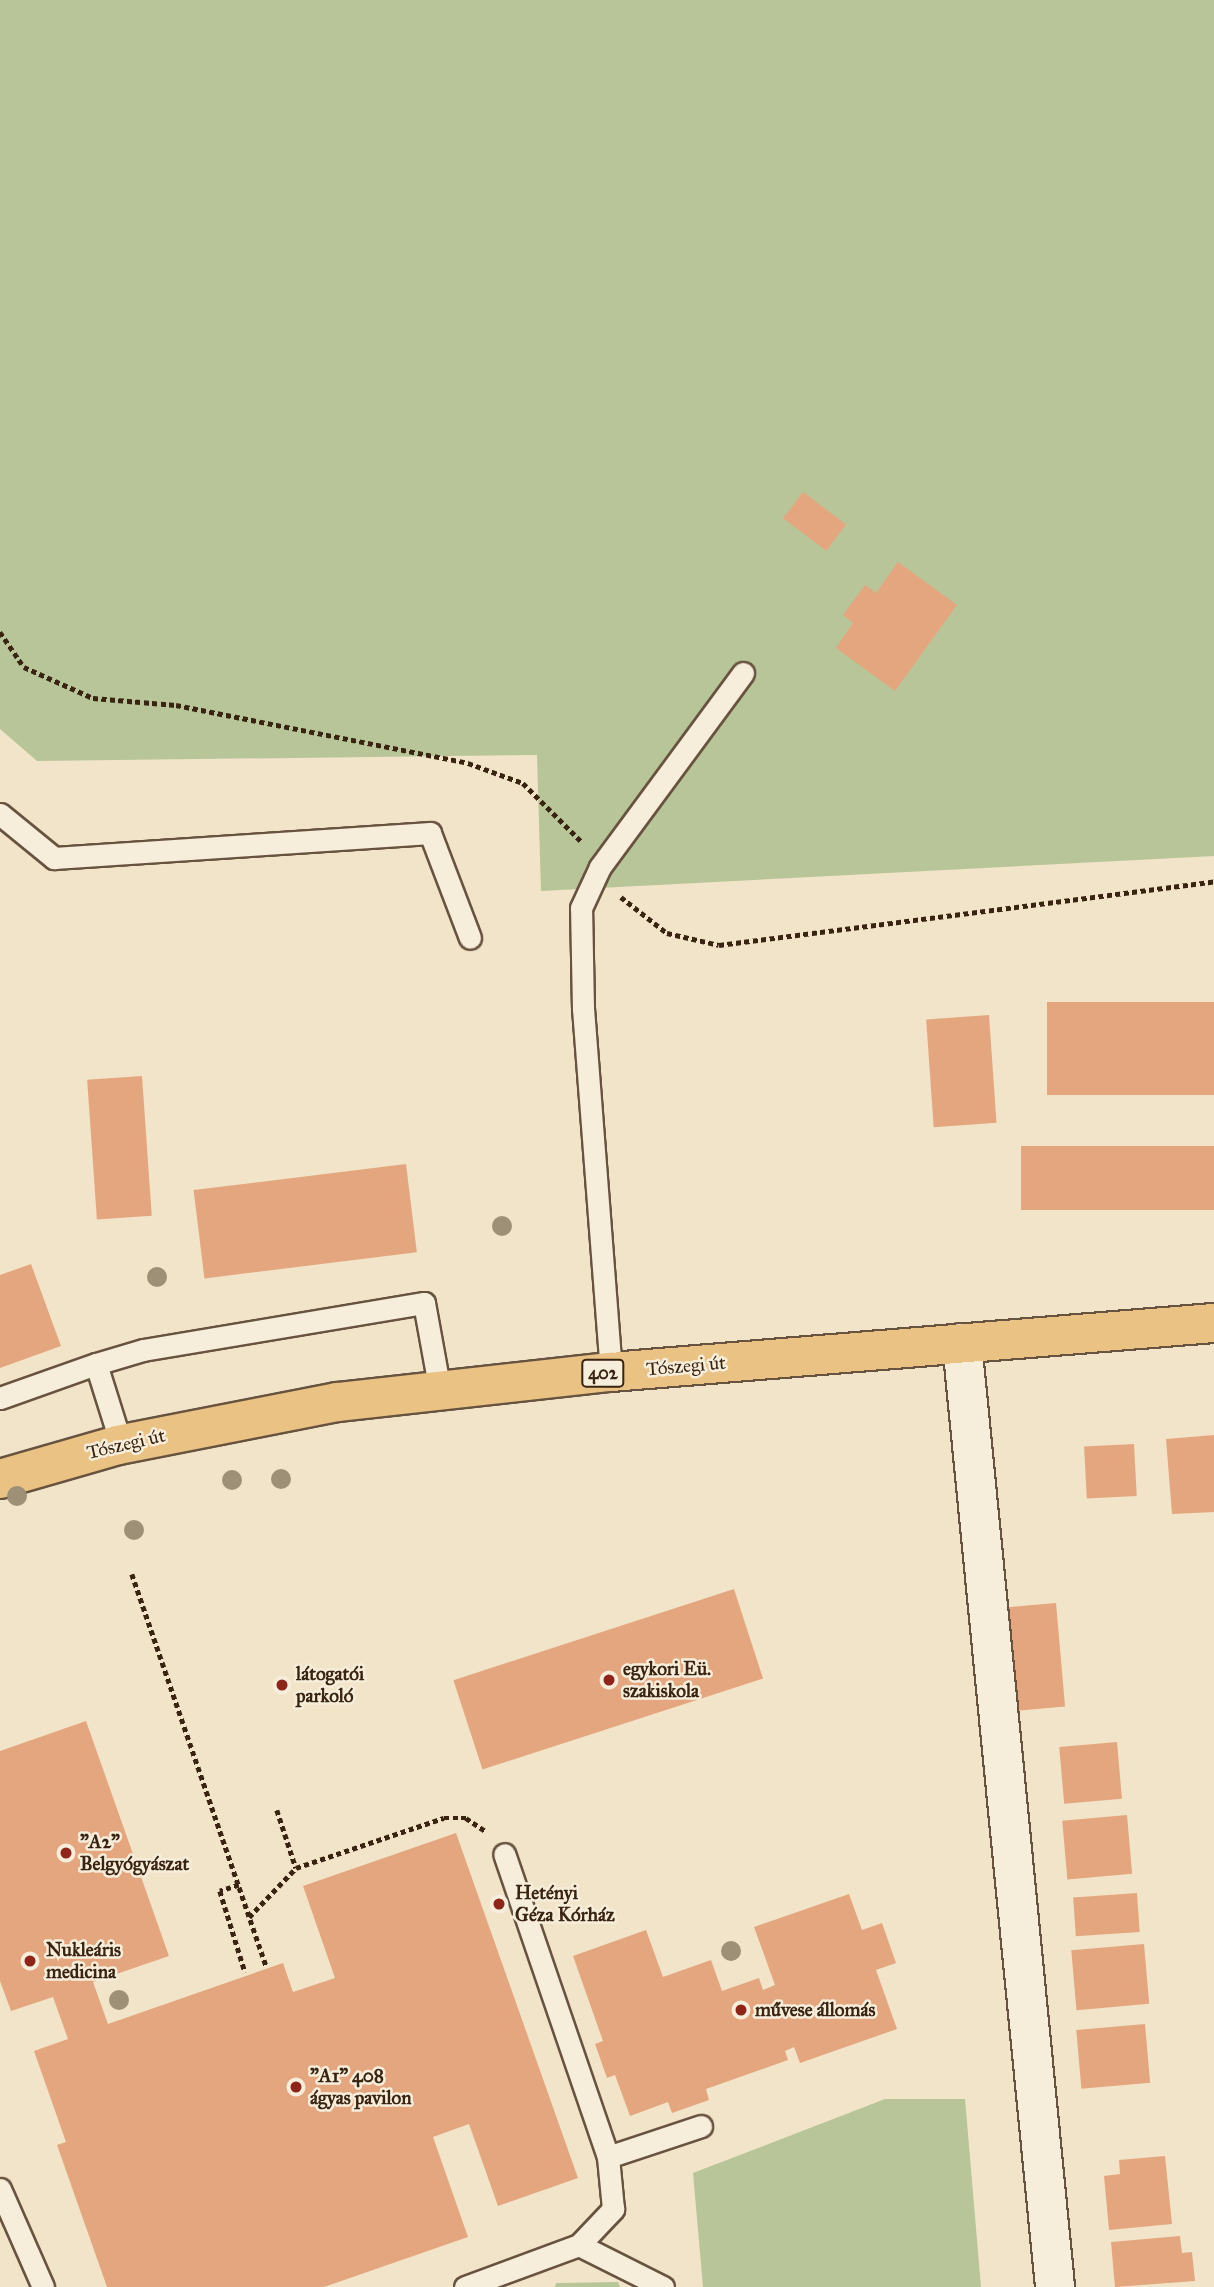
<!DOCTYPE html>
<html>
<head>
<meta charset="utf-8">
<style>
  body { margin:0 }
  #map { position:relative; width:1214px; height:2287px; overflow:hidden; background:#f2e4c8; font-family:"IM FELL Great Primer",serif }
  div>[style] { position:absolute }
  .green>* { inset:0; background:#b8c598 }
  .building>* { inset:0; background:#e4a67f; transform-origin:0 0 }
  .path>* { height:4.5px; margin-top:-2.25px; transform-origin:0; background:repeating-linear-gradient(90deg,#392311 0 5px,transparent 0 8.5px) }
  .roads { filter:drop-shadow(2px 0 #67533f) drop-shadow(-2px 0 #67533f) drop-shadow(0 2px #67533f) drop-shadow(0 -2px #67533f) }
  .lane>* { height:21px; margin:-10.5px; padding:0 10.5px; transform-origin:10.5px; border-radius:10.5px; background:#f7eddb }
  .street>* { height:38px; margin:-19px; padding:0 19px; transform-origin:19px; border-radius:19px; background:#f7eddb }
  .primary>* { height:38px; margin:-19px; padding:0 19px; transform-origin:19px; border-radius:19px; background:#e9c284 }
  .trees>* { width:20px; height:20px; margin:-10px; border-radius:50%; background:#9e9076 }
  .dots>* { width:19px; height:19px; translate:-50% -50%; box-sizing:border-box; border:4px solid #f7eddb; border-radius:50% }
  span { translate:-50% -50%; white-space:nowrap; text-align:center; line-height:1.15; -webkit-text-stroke:5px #f7eddb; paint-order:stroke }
  .shield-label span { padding:2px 5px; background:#f7eddb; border:2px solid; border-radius:5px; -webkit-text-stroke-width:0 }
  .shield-label { font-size:18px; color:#392311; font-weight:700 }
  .street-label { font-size:19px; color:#392311 }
  .poi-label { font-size:19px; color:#392311; font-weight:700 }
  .left { translate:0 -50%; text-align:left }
</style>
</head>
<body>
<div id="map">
  <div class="green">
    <i style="clip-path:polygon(0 0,1214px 0,1214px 856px,541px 891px,537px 755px,37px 761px,0 729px)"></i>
    <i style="clip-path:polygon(885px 2099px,965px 2099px,981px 2287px,703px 2287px,693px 2173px)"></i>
    <i style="clip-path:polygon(618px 2282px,620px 2287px,555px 2287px,556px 2283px)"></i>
  </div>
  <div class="building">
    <i style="left:803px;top:492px;width:54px;height:33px;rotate:37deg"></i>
    <i style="clip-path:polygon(898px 562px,957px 605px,895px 691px,836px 648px,853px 623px,843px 615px,865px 585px,876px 593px)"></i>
    <i style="left:1214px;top:1002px;width:93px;height:167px;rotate:90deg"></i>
    <i style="left:989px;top:1015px;width:108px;height:63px;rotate:86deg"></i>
    <i style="left:142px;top:1076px;width:140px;height:55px;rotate:86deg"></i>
    <i style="left:1214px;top:1146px;width:64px;height:193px;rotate:90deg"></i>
    <i style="left:406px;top:1164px;width:89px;height:214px;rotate:83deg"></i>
    <i style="clip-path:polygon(31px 1264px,61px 1346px,0 1368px,0 1275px)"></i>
    <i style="clip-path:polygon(1214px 1435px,1214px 1512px,1172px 1514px,1166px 1439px)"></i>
    <i style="left:1134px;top:1444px;width:52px;height:50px;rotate:87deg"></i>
    <i style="left:734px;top:1589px;width:94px;height:295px;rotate:72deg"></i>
    <i style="left:1056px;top:1603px;width:104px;height:48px;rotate:85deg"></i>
    <i style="clip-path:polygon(86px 1721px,169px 1956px,93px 1982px,108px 2024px,283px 1963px,293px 1992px,335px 1978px,303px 1886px,456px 1833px,578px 2178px,498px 2206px,469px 2124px,433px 2137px,468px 2237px,324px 2287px,107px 2287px,57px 2145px,66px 2142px,34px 2051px,68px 2039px,53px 1997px,11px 2011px,0 1981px,0 1751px)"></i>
    <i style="left:1117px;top:1742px;width:57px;height:58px;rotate:85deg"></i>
    <i style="left:1127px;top:1815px;width:59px;height:65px;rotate:85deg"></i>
    <i style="left:1137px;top:1893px;width:39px;height:64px;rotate:86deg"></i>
    <i style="clip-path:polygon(849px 1894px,862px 1930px,882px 1923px,896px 1963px,876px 1970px,897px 2029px,800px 2063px,794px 2047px,785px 2051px,788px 2060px,706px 2089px,709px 2100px,672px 2113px,668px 2102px,630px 2116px,615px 2075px,607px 2078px,595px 2044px,603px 2041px,573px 1956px,646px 1930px,663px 1977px,711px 1960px,722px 1991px,759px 1978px,763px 1990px,775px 1985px,754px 1927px)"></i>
    <i style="left:1144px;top:1944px;width:60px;height:73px;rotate:85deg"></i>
    <i style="left:1145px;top:2024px;width:59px;height:69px;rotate:85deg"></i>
    <i style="clip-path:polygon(1165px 2156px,1172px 2224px,1109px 2230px,1104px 2176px,1120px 2174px,1119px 2160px)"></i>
    <i style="clip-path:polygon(1180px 2236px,1182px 2253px,1192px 2252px,1195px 2281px,1115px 2287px,1111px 2242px)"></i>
  </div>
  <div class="path">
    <i style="left:0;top:632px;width:42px;rotate:55.6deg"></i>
    <i style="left:24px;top:667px;width:76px;rotate:24.2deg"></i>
    <i style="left:93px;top:698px;width:83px;rotate:4.8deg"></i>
    <i style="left:176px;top:705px;width:298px;rotate:11.2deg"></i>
    <i style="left:468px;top:763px;width:59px;rotate:20deg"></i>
    <i style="left:523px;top:783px;width:82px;rotate:45deg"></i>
    <i style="left:621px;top:897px;width:58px;rotate:38deg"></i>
    <i style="left:667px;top:933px;width:53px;rotate:13deg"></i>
    <i style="left:719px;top:945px;width:499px;rotate:-7.3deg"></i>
    <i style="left:132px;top:1574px;width:416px;rotate:71.1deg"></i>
    <i style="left:277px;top:1810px;width:61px;rotate:71.9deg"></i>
    <i style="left:296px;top:1868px;width:156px;rotate:-18.7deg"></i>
    <i style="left:444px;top:1818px;width:22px"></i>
    <i style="left:466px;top:1818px;width:25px;rotate:34deg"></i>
    <i style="left:239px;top:1885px;width:20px;rotate:162deg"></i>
    <i style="left:220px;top:1891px;width:85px;rotate:72.8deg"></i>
    <i style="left:249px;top:1917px;width:68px;rotate:-46.2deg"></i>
  </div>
  <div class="roads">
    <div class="lane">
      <i style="left:0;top:814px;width:70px;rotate:39.2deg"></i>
      <i style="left:54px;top:858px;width:377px;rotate:-3.8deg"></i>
      <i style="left:430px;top:833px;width:112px;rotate:69.1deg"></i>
      <i style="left:96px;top:1364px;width:49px;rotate:-16.6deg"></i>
      <i style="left:143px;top:1350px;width:285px;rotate:-9.5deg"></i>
      <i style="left:424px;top:1303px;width:89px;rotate:79.7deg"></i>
      <i style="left:611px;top:1372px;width:364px;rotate:-94.4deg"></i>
      <i style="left:583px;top:1009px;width:101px;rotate:-91.1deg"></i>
      <i style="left:581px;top:908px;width:45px;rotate:-65.1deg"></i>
      <i style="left:600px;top:867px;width:241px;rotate:-53.6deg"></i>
      <i style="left:0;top:1398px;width:102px;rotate:-19.5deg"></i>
      <i style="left:96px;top:1364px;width:84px;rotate:72.6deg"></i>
      <i style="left:608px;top:2157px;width:98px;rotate:-18.4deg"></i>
      <i style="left:0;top:2189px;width:107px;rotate:66.3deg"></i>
      <i style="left:579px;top:2245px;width:94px;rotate:26.6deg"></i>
      <i style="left:465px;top:2287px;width:121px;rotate:-20.2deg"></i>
      <i style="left:579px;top:2245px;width:50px;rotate:-46.6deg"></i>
      <i style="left:613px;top:2209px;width:52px;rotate:-95.5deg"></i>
      <i style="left:608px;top:2157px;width:320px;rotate:-108.9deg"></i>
    </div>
    <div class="street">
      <i style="left:962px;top:1343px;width:949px;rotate:84.37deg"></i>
    </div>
    <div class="primary">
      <i style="left:0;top:1479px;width:123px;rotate:-16.1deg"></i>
      <i style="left:118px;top:1445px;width:224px;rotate:-11.1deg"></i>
      <i style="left:338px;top:1402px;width:275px;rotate:-6.3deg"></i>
      <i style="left:611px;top:1372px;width:605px;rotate:-4.65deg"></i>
    </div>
  </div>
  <div class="trees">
    <i style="left:502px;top:1226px"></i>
    <i style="left:157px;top:1277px"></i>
    <i style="left:281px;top:1479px"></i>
    <i style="left:232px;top:1480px"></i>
    <i style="left:17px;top:1496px"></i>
    <i style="left:134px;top:1530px"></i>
    <i style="left:731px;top:1951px"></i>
    <i style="left:119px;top:2000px"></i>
  </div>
  <div class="dots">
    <i style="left:609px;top:1680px;background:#8f2418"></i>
    <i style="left:282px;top:1685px;background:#8f2418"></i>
    <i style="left:66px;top:1853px;background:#8f2418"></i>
    <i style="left:499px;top:1904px;background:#8f2418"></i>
    <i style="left:30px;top:1961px;background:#8f2418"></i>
    <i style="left:741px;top:2010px;background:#8f2418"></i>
    <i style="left:296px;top:2087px;background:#8f2418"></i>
  </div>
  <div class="shield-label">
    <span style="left:603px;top:1373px">402</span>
  </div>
  <div class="street-label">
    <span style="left:686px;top:1366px;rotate:-5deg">Tószegi út</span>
    <span style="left:126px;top:1444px;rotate:-13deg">Tószegi út</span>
  </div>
  <div class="poi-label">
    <span class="left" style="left:623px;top:1680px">egykori Eü.<br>szakiskola</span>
    <span class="left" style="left:296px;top:1685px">látogatói<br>parkoló</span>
    <span class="left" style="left:80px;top:1853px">"A2"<br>Belgyógyászat</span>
    <span class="left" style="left:515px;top:1904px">Hetényi<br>Géza Kórház</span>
    <span class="left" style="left:46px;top:1961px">Nukleáris<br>medicina</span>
    <span class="left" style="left:755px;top:2010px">művese állomás</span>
    <span class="left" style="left:310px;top:2087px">"A1" 408<br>ágyas pavilon</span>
  </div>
</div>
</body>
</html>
